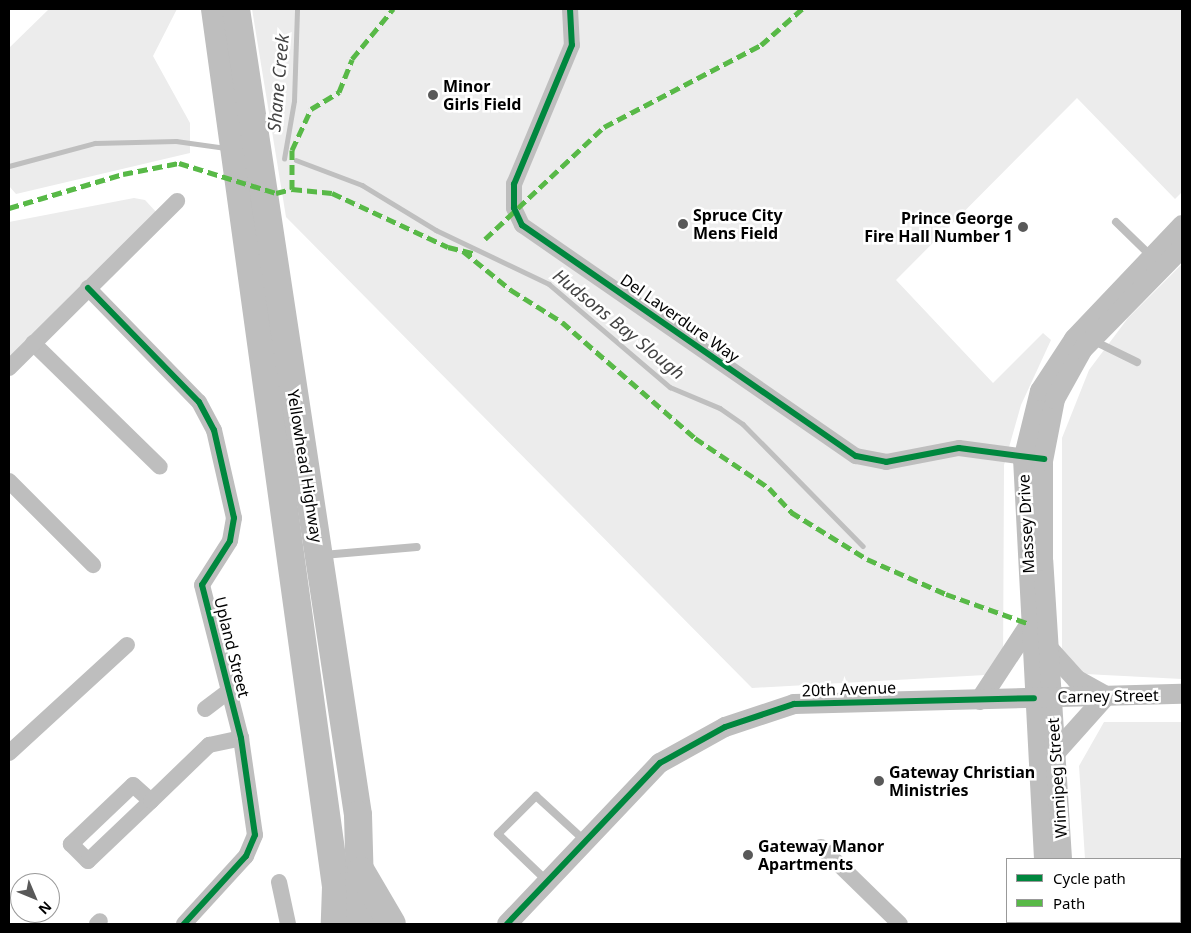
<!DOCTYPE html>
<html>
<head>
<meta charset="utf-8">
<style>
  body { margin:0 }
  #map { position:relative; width:1191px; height:933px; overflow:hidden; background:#fff; font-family:"Noto Sans",sans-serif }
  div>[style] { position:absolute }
  .green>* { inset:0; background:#ececec }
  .stream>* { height:4.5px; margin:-2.25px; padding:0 2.25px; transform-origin:2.25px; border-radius:2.25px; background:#bfbfbf }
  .service>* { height:8px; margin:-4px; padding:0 4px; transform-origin:4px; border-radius:4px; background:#bebebe }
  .minor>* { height:16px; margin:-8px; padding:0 8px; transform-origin:8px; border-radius:8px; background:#bebebe }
  .tertiary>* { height:20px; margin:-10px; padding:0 10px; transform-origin:10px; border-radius:10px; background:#bebebe }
  .trunk>* { height:28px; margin:-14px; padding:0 14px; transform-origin:14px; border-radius:14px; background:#bebebe }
  .quiet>* { height:5px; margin-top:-2.5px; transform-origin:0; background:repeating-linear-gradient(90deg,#58b947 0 10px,transparent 0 15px) }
  .cycleway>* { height:6px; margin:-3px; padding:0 3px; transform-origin:3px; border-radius:3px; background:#00873e }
  .dots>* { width:14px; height:14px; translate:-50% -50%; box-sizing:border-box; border:2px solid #fff; border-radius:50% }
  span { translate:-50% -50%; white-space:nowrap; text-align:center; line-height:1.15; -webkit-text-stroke:5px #fff; paint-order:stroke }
  .poi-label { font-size:16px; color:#000; font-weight:700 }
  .left { translate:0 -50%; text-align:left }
  .right { translate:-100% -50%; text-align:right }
  .street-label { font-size:16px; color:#000 }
  .water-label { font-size:18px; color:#444; font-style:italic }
  .frame { position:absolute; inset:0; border:10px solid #000; pointer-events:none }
  .legend { position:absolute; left:1006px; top:858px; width:175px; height:65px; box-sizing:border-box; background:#fff; border:1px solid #999; margin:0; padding:6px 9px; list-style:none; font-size:15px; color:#000 }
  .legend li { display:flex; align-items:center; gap:10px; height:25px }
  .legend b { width:25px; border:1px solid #999 }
  .north { position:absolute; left:10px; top:873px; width:50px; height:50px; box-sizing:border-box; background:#fff; border:1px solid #999; border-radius:50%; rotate:135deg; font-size:14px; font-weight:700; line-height:20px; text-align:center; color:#000 }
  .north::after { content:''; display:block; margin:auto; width:18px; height:22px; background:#595959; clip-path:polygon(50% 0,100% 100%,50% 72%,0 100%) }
</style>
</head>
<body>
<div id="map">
  <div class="green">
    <i style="clip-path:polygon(49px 9px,177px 9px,153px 56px,190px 123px,190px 153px,16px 194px,9px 186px,9px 48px)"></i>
    <i style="clip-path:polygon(252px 9px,1182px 9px,1182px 192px,1175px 199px,1077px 98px,896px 280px,993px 383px,1043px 333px,1051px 340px,1021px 405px,1004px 465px,1003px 674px,752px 688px,286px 217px)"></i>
    <i style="clip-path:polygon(134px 198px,145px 200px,158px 214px,9px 367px,9px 222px)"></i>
    <i style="clip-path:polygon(1182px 264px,1182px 679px,1085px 674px,1062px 650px,1062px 438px,1089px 370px,1128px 318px)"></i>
    <i style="clip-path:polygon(1104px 722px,1182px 722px,1182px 924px,1088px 924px,1180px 922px,1180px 859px,1085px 859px,1079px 766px)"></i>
  </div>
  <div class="stream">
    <i style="left:284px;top:159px;width:59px;rotate:-80.2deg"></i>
    <i style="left:294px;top:101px;width:92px;rotate:-88.1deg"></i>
    <i style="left:296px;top:160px;width:71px;rotate:20.7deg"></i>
    <i style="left:362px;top:185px;width:87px;rotate:31.3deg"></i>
    <i style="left:436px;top:230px;width:125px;rotate:25.5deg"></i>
    <i style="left:549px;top:284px;width:159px;rotate:40.4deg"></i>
    <i style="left:670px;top:387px;width:54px;rotate:22.8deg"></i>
    <i style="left:720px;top:408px;width:28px;rotate:35deg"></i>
    <i style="left:743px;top:424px;width:171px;rotate:45.5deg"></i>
    <i style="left:9px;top:166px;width:89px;rotate:-15deg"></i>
    <i style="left:95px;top:143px;width:81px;rotate:-1.4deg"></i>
    <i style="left:176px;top:141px;width:50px;rotate:8deg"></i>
  </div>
  <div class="service">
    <i style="left:1116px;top:222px;width:50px;rotate:44.2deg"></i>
    <i style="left:1094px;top:341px;width:48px;rotate:26deg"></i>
    <i style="left:323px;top:555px;width:94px;rotate:-4.9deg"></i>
    <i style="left:547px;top:881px;width:68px;rotate:-136.2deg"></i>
    <i style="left:498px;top:834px;width:54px;rotate:-45deg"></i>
    <i style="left:536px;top:796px;width:65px;rotate:42.5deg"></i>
  </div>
  <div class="minor">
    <i style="left:570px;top:9px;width:36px;rotate:87deg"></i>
    <i style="left:572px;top:45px;width:151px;rotate:112.6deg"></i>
    <i style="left:514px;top:184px;width:24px;rotate:90deg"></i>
    <i style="left:514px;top:208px;width:19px;rotate:65deg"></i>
    <i style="left:522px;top:225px;width:406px;rotate:34.7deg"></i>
    <i style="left:856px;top:456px;width:31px;rotate:11deg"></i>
    <i style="left:886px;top:462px;width:74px;rotate:-10.9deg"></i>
    <i style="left:959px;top:448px;width:76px;rotate:7.6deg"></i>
    <i style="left:88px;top:288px;width:159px;rotate:45.8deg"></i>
    <i style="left:199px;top:402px;width:32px;rotate:62deg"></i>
    <i style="left:214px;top:430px;width:90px;rotate:77.2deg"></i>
    <i style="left:234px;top:518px;width:23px;rotate:100deg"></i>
    <i style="left:230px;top:541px;width:52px;rotate:122.5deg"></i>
    <i style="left:202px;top:585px;width:158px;rotate:75.7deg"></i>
    <i style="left:241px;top:738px;width:98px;rotate:81.8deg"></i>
    <i style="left:255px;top:835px;width:23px;rotate:113deg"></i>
    <i style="left:246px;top:856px;width:92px;rotate:132.4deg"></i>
    <i style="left:33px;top:343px;width:177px;rotate:44.3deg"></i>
    <i style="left:9px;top:368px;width:237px;rotate:-44.8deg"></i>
    <i style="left:9px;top:481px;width:119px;rotate:45deg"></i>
    <i style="left:205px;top:709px;width:30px;rotate:-37deg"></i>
    <i style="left:9px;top:753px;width:160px;rotate:-42.5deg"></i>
    <i style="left:151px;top:801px;width:24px;rotate:-138deg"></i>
    <i style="left:133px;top:785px;width:86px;rotate:136.4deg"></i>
    <i style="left:71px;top:844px;width:24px;rotate:45deg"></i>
    <i style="left:88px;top:861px;width:87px;rotate:-43.6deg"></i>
    <i style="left:151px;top:801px;width:81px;rotate:-44deg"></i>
    <i style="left:209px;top:745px;width:33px;rotate:-12deg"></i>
    <i style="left:821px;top:847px;width:110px;rotate:44.3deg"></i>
    <i style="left:279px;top:882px;width:43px;rotate:77.9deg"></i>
    <i style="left:97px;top:924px;width:4px;rotate:-45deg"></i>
  </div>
  <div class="tertiary">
    <i style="left:1048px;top:648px;width:43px;rotate:47.8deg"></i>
    <i style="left:1077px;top:680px;width:31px;rotate:29deg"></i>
    <i style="left:980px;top:700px;width:91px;rotate:-56.7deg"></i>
    <i style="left:1055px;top:753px;width:76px;rotate:-48.2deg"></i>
    <i style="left:1044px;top:859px;width:400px;rotate:-93deg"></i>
    <i style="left:1023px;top:460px;width:71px;rotate:-76.2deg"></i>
    <i style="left:1040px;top:391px;width:62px;rotate:-56.8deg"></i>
    <i style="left:1074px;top:339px;width:157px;rotate:-46.5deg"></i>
    <i style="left:1062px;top:859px;width:299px;rotate:-93.6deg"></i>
    <i style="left:1043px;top:561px;width:100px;rotate:-90deg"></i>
    <i style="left:1043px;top:461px;width:63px;rotate:-79deg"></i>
    <i style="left:1055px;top:399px;width:57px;rotate:-60.8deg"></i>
    <i style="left:1083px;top:349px;width:141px;rotate:-45.6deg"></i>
    <i style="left:1050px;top:922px;width:2px;rotate:63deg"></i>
    <i style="left:507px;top:924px;width:222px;rotate:-46.5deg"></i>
    <i style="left:660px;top:763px;width:74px;rotate:-29deg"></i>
    <i style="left:725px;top:727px;width:73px;rotate:-18.4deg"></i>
    <i style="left:794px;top:704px;width:388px;rotate:-1.5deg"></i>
    <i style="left:1065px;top:924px;width:2px;rotate:-63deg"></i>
  </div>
  <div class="trunk">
    <i style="left:215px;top:9px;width:886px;rotate:82.15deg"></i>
    <i style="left:336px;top:887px;width:37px;rotate:92deg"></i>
    <i style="left:236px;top:9px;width:815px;rotate:81.39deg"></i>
    <i style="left:358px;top:815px;width:109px;rotate:88.4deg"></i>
    <i style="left:361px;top:871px;width:61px;rotate:59.7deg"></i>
  </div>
  <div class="quiet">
    <i style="left:292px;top:189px;width:39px;rotate:-90deg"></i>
    <i style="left:292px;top:150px;width:45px;rotate:-65.1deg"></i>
    <i style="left:311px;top:109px;width:33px;rotate:-31deg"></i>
    <i style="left:339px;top:92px;width:35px;rotate:-68deg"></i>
    <i style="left:352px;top:59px;width:65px;rotate:-50.6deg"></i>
    <i style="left:9px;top:208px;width:119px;rotate:-16.6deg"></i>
    <i style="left:123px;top:174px;width:57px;rotate:-11.1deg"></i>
    <i style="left:179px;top:163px;width:102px;rotate:17.2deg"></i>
    <i style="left:276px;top:193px;width:16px;rotate:-14deg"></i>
    <i style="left:292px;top:189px;width:40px;rotate:5.7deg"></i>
    <i style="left:332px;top:193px;width:128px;rotate:25deg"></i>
    <i style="left:448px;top:247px;width:29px;rotate:14deg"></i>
    <i style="left:485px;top:239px;width:163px;rotate:-43.3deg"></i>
    <i style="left:604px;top:127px;width:177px;rotate:-27.6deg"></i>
    <i style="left:761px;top:45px;width:55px;rotate:-41.3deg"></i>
    <i style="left:463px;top:251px;width:62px;rotate:39.1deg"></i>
    <i style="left:511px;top:290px;width:60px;rotate:32.1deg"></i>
    <i style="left:562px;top:322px;width:176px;rotate:41.1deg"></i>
    <i style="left:695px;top:438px;width:89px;rotate:34deg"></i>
    <i style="left:769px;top:488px;width:33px;rotate:47deg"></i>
    <i style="left:791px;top:512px;width:89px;rotate:31.7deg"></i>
    <i style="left:867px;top:559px;width:86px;rotate:23.9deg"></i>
    <i style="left:946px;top:594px;width:89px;rotate:19.7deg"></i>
  </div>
  <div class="cycleway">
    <i style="left:570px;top:9px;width:36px;rotate:87deg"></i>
    <i style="left:572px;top:45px;width:151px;rotate:112.6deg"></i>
    <i style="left:514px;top:184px;width:24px;rotate:90deg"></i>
    <i style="left:514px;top:208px;width:19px;rotate:65deg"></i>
    <i style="left:522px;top:225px;width:406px;rotate:34.7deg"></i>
    <i style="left:856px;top:456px;width:31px;rotate:11deg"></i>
    <i style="left:886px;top:462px;width:74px;rotate:-10.9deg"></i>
    <i style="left:959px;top:448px;width:86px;rotate:7.4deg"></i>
    <i style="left:88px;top:288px;width:159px;rotate:45.8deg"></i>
    <i style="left:199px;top:402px;width:32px;rotate:62deg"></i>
    <i style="left:214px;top:430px;width:90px;rotate:77.2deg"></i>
    <i style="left:234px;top:518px;width:23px;rotate:100deg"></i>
    <i style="left:230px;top:541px;width:52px;rotate:122.5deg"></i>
    <i style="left:202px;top:585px;width:158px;rotate:75.7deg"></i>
    <i style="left:241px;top:738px;width:98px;rotate:81.8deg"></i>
    <i style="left:255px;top:835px;width:23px;rotate:113deg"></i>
    <i style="left:246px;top:856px;width:92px;rotate:132.4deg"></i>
    <i style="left:507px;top:924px;width:222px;rotate:-46.5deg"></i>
    <i style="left:660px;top:763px;width:74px;rotate:-29deg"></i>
    <i style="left:725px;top:727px;width:73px;rotate:-18.4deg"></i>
    <i style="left:794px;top:704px;width:240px;rotate:-1.4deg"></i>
  </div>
  <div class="dots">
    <i style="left:433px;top:95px;background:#595959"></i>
    <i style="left:683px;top:224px;background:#595959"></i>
    <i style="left:1023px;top:227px;background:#595959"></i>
    <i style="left:879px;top:781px;background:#595959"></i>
    <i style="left:748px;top:855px;background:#595959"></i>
  </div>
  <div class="poi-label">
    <span class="left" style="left:443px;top:95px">Minor<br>Girls Field</span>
    <span class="left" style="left:693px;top:224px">Spruce City<br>Mens Field</span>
    <span class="right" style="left:1013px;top:227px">Prince George<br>Fire Hall Number 1</span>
    <span class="left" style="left:889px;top:781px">Gateway Christian<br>Ministries</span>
    <span class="left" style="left:758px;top:855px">Gateway Manor<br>Apartments</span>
  </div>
  <div class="street-label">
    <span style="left:680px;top:318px;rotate:35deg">Del Laverdure Way</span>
    <span style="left:305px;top:466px;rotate:81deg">Yellowhead Highway</span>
    <span style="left:1026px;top:524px;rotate:-93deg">Massey Drive</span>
    <span style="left:232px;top:647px;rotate:76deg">Upland Street</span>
    <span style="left:849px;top:689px;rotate:-2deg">20th Avenue</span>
    <span style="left:1108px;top:696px;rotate:-1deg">Carney Street</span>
    <span style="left:1057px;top:778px;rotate:-94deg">Winnipeg Street</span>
  </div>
  <div class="water-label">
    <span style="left:278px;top:83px;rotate:-85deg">Shane Creek</span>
    <span style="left:619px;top:324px;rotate:39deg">Hudsons Bay Slough</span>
  </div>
  <div class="frame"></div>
  <ul class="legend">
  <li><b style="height:6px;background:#00873e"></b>Cycle path</li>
  <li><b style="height:6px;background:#58b947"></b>Path</li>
  </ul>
  <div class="north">N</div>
</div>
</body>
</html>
